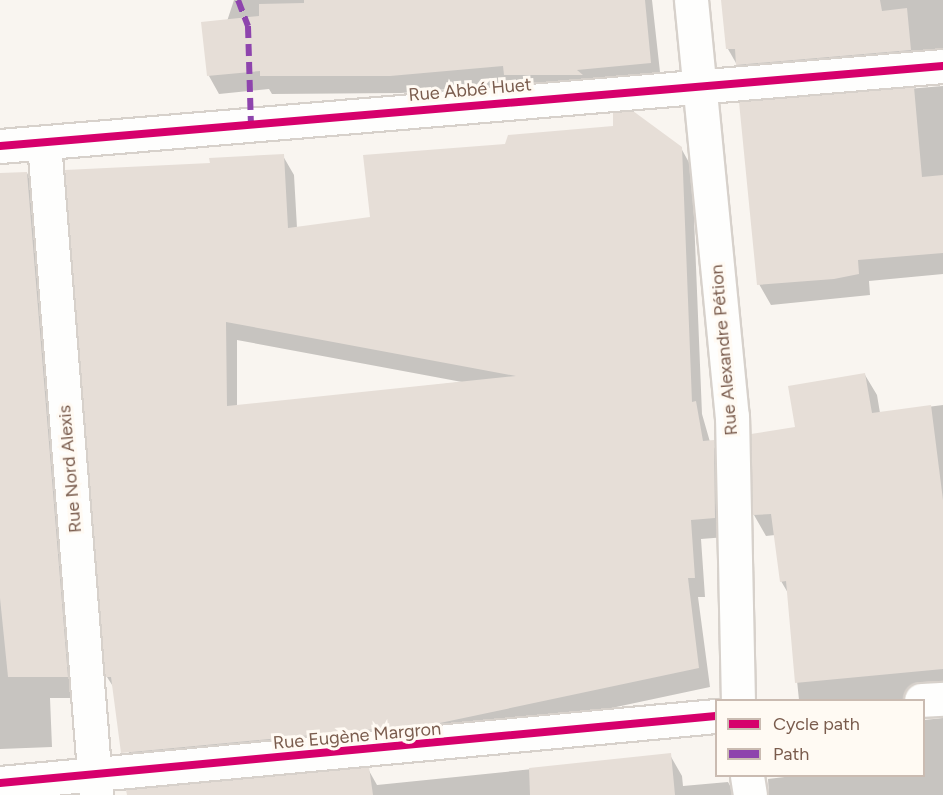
<!DOCTYPE html>
<html>
<head>
<meta charset="utf-8">
<style>
  body { margin:0 }
  #map { position:relative; width:943px; height:795px; overflow:hidden; background:#f9f5f0; font-family:Figtree,sans-serif }
  div>[style] { position:absolute }
  .shadow>* { inset:0; background:#0003 }
  .building>* { inset:0; background:#e6ded7 }
  .roads { filter:drop-shadow(2px 0 #d7d1cb) drop-shadow(-2px 0 #d7d1cb) drop-shadow(0 2px #d7d1cb) drop-shadow(0 -2px #d7d1cb) }
  .street>* { height:33px; margin:-16.5px; padding:0 16.5px; transform-origin:16.5px; border-radius:16.5px; background:#fefefd }
  .quiet>* { height:6px; margin-top:-3px; transform-origin:0; background:repeating-linear-gradient(90deg,#8e44ad 0 12px,transparent 0 18px) }
  .cycleway>* { height:8px; margin:-4px; padding:0 4px; transform-origin:4px; border-radius:4px; background:#d6006c }
  span { translate:-50% -50%; white-space:nowrap; text-align:center; line-height:1.15; -webkit-text-stroke:6px #fffaf3; paint-order:stroke }
  .street-label { font-size:18px; color:#7a5c4d }
  .legend { position:absolute; left:715px; top:699px; width:210px; height:78px; box-sizing:border-box; background:#fffaf3; border:2px solid #cabbb1; margin:0; padding:8px 10px; list-style:none; font-size:18px; color:#7a5c4d }
  .legend li { display:flex; align-items:center; gap:12px; height:30px }
  .legend b { width:30px; border:2px solid #cabbb1 }
</style>
</head>
<body>
<div id="map">
  <div class="shadow">
    <i style="clip-path:polygon(234px 0,652px 0,661px 81px,516px 93px,510px 84px,401px 93px,272px 94px,269px 89px,219px 94px,209px 76px)"></i>
    <i style="clip-path:polygon(723px 0,943px 0,943px 69px,740px 70px,728px 49px)"></i>
    <i style="clip-path:polygon(943px 86px,943px 274px,869px 281px,870px 295px,771px 305px,759px 284px,741px 103px)"></i>
    <i style="clip-path:polygon(evenodd,681px 148px,692px 168px,702px 414px,710px 442px,724px 460px,726px 537px,701px 539px,705px 597px,698px 597px,710px 687px,452px 742px,132px 758px,121px 739px,114px 688px,107px 677px,211px 164px,283px 156px,294px 175px,297px 228px,371px 218px,681px 148px,237px 340px,462px 382px,237px 407px,237px 340px)"></i>
    <i style="clip-path:polygon(27px 173px,39px 194px,79px 698px,50px 698px,52px 747px,0 749px,0 175px)"></i>
    <i style="clip-path:polygon(865px 375px,877px 395px,880px 413px,943px 405px,943px 702px,799px 700px,788px 593px,781px 581px,775px 535px,766px 536px,754px 515px,753px 435px,797px 428px)"></i>
    <i style="clip-path:polygon(943px 718px,943px 795px,769px 795px,768px 779px,793px 776px,924px 776px,924px 720px)"></i>
    <i style="clip-path:polygon(670px 755px,682px 776px,683px 786px,728px 782px,735px 795px,145px 795px,368px 769px,377px 785px)"></i>
  </div>
  <div class="building">
    <i style="clip-path:polygon(304px 0,645px 0,651px 63px,577px 70px,583px 75px,504px 75px,503px 66px,390px 76px,260px 76px,260px 71px,207px 76px,201px 22px,259px 16px,259px 4px,304px 3px)"></i>
    <i style="clip-path:polygon(721px 0,880px 0,882px 11px,907px 8px,911px 50px,736px 65px,735px 49px,726px 49px)"></i>
    <i style="clip-path:polygon(914px 87px,922px 177px,943px 175px,943px 253px,858px 260px,859px 274px,834px 279px,757px 285px,739px 102px)"></i>
    <i style="clip-path:polygon(evenodd,633px 111px,682px 147px,692px 402px,696px 401px,703px 441px,714px 440px,715px 518px,691px 520px,695px 578px,688px 578px,699px 668px,440px 723px,121px 753px,111px 677px,105px 677px,65px 170px,210px 163px,209px 158px,284px 154px,288px 228px,370px 217px,363px 155px,505px 144px,508px 135px,613px 126px,613px 113px,633px 111px,226px 322px,516px 376px,227px 406px,226px 322px)"></i>
    <i style="clip-path:polygon(27px 172px,68px 677px,8px 677px,0 598px,0 173px)"></i>
    <i style="clip-path:polygon(865px 373px,872px 413px,931px 405px,943px 500px,943px 669px,795px 683px,786px 581px,780px 582px,771px 514px,753px 515px,751px 434px,795px 427px,788px 386px)"></i>
    <i style="clip-path:polygon(671px 753px,675px 795px,530px 795px,529px 768px)"></i>
    <i style="clip-path:polygon(369px 767px,373px 795px,127px 795px,126px 790px)"></i>
  </div>
  <div class="roads">
    <div class="street">
      <i style="left:691px;top:0;width:418px;rotate:84.4deg"></i>
      <i style="left:732px;top:416px;width:284px;rotate:88.8deg"></i>
      <i style="left:44px;top:143px;width:654px;rotate:85.44deg"></i>
      <i style="left:0;top:146px;width:946px;rotate:-4.85deg"></i>
      <i style="left:921px;top:700px;width:22px;rotate:-3deg"></i>
      <i style="left:747px;top:776px;width:19px;rotate:81deg"></i>
      <i style="left:0;top:783px;width:719px;rotate:-5.35deg"></i>
    </div>
  </div>
  <div class="quiet">
    <i style="left:238px;top:0;width:28px;rotate:69deg"></i>
    <i style="left:248px;top:26px;width:99px;rotate:88.3deg"></i>
  </div>
  <div class="cycleway">
    <i style="left:0;top:146px;width:946px;rotate:-4.85deg"></i>
    <i style="left:0;top:783px;width:719px;rotate:-5.35deg"></i>
  </div>
  <div class="street-label">
    <span style="left:470px;top:90px;rotate:-5deg">Rue Abbé Huet</span>
    <span style="left:724px;top:350px;rotate:-95deg">Rue Alexandre Pétion</span>
    <span style="left:70px;top:469px;rotate:-95deg">Rue Nord Alexis</span>
    <span style="left:357px;top:736px;rotate:-5deg">Rue Eugène Margron</span>
  </div>
  <ul class="legend">
  <li><b style="height:8px;background:#d6006c"></b>Cycle path</li>
  <li><b style="height:8px;background:#8e44ad"></b>Path</li>
  </ul>
</div>
</body>
</html>
